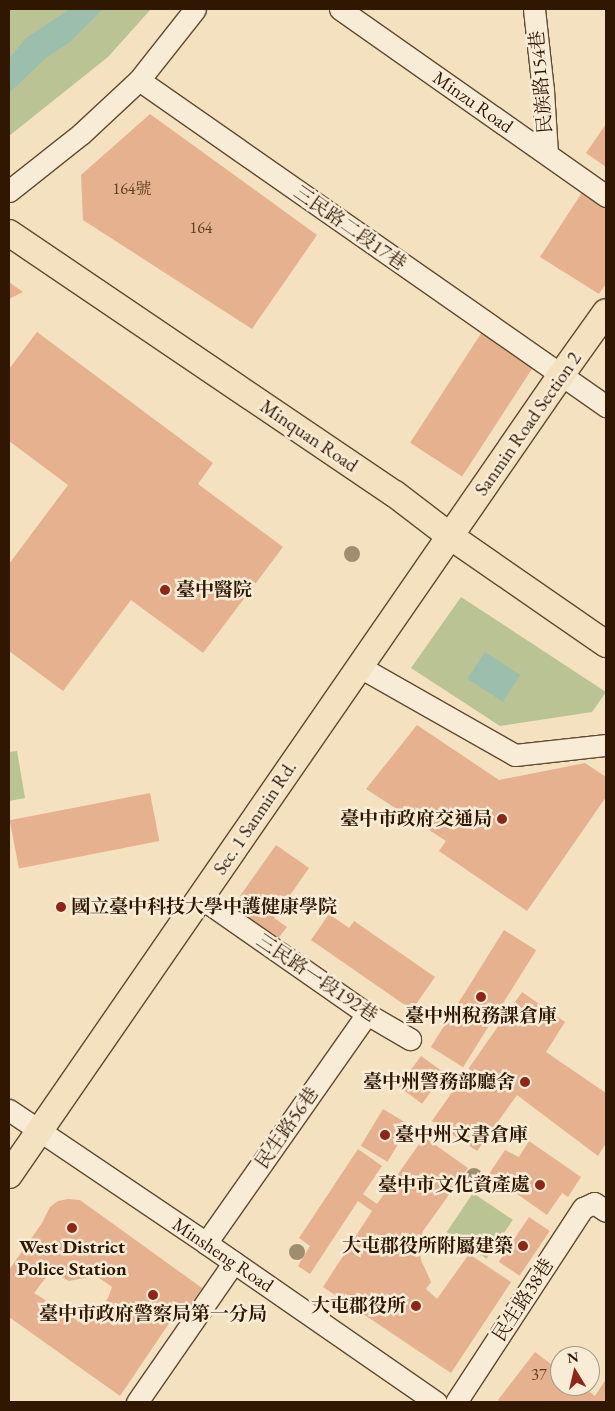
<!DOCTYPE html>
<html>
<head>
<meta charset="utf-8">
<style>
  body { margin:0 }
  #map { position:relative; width:615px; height:1411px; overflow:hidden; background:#f4e1c0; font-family:"EB Garamond","Noto Serif TC",serif }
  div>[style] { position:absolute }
  .green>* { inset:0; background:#b9c394; transform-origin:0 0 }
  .water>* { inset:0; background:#9cbead; transform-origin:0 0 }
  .building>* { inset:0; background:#e6b18e; transform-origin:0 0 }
  .roads { filter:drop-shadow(1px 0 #604a31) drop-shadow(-1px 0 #604a31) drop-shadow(0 1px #604a31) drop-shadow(0 -1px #604a31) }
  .minor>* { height:21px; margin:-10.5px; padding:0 10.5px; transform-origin:10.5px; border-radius:10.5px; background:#f8ecd6 }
  .major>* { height:26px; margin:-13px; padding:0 13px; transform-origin:13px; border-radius:13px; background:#f4e1c0 }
  .trees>* { width:16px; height:16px; margin:-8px; border-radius:50%; background:#9e8e6f }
  .dots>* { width:14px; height:14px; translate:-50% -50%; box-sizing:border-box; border:2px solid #f8ecd6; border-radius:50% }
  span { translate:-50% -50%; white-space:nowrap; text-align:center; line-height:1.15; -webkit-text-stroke:5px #f8ecd6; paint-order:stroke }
  .number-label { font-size:16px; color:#5d3e24 }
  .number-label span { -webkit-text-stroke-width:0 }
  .street-label { font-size:19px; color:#2f1701 }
  .poi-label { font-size:19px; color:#2f1701; font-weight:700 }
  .left { translate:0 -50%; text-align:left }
  .right { translate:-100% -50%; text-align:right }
  .frame { position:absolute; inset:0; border:10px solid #2f1701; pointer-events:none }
  .north { position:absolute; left:550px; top:1346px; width:50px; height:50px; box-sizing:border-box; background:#f8ecd6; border:1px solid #a89781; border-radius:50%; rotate:351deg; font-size:14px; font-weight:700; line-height:20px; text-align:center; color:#2f1701 }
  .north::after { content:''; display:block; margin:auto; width:18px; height:22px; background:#8f2418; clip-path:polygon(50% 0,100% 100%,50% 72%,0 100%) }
</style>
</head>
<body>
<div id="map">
  <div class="green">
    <i style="clip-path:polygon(9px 9px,151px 9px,108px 57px,9px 136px)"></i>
    <i style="clip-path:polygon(461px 597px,606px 692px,592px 712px,500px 726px,411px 668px)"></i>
    <i style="clip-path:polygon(17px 751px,25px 798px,9px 801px,9px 752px)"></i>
    <i style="left:473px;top:1193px;width:48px;height:47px;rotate:34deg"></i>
  </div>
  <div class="water">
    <i style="clip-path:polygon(70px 9px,103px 9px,70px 42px,47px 57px,9px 93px,9px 59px,26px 38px)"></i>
    <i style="left:485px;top:652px;width:42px;height:32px;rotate:33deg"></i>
  </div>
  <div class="building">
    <i style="clip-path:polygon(150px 114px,317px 235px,252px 329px,83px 220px,81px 175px)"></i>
    <i style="clip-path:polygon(606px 124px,606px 167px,586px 153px)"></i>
    <i style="clip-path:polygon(583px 191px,606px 205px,606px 284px,599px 294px,540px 257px)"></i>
    <i style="clip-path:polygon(9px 282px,23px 292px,9px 299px)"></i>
    <i style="clip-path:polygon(37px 332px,213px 463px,198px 484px,283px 547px,203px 653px,131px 600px,63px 691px,9px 651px,9px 564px,68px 485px,9px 441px,9px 369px)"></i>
    <i style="left:482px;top:332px;width:62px;height:132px;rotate:33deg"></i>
    <i style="clip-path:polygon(417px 725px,499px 780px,585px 763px,606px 777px,606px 797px,527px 911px,439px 851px,446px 841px,366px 789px)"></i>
    <i style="left:150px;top:793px;width:49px;height:143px;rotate:79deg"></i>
    <i style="clip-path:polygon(276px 845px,309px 868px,274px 918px,287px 927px,273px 945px,228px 913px)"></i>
    <i style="clip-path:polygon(329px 914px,349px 928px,354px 921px,435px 977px,412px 1010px,311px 940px)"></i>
    <i style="left:504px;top:930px;width:38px;height:138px;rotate:32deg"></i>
    <i style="clip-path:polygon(522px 992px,565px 1022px,546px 1052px,606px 1093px,606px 1143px,598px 1156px,517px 1095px,477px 1151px,432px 1121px)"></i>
    <i style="left:421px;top:1056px;width:29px;height:38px;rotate:36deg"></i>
    <i style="left:383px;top:1109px;width:31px;height:43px;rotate:31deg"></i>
    <i style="clip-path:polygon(424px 1137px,468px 1168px,423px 1231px,419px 1245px,421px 1260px,431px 1282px,426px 1289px,437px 1299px,469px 1254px,511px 1282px,451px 1373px,323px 1287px,372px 1211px,358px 1201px,310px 1274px,298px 1266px,310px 1246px,299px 1238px,358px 1149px,382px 1166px,363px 1194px,377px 1204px)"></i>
    <i style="clip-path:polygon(529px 1141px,581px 1177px,568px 1197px,562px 1193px,547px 1215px,489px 1174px,505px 1150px,519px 1157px)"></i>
    <i style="clip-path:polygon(evenodd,68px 1199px,80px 1200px,202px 1288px,182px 1317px,176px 1313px,120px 1396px,9px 1317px,9px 1270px,42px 1223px,50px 1207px,58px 1201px,68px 1199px,51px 1271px,69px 1281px,89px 1277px,91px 1272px,112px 1287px,108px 1298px,91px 1319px,88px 1318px,83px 1324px,34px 1293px,51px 1271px)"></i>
    <i style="left:529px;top:1217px;width:25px;height:54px;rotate:34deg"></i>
    <i style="clip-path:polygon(535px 1352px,560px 1371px,560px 1386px,582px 1386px,595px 1396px,606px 1379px,606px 1402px,501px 1402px,498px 1400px)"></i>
  </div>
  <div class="roads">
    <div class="minor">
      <i style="left:340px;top:9px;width:325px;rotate:35.1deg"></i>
      <i style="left:534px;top:9px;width:81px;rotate:83.7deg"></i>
      <i style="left:543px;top:90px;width:64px;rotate:86.4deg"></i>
      <i style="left:139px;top:80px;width:570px;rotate:34.92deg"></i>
      <i style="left:9px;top:191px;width:92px;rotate:-38.4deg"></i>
      <i style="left:81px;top:134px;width:79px;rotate:-43deg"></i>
      <i style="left:139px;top:80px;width:90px;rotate:-51.7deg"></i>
      <i style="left:360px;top:667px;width:178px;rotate:29.6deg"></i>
      <i style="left:515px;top:755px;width:92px;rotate:-6.3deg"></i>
      <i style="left:201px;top:898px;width:203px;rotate:34.9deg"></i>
      <i style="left:367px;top:1014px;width:50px;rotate:30.2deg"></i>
      <i style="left:9px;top:1110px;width:238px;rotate:34deg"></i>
      <i style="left:206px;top:1243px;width:280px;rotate:34.7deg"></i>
      <i style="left:206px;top:1243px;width:280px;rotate:-54.9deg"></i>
      <i style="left:137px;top:1402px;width:170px;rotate:-55.3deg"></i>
      <i style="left:456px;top:1402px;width:232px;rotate:-56.8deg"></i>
      <i style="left:583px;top:1208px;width:12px;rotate:-24deg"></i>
      <i style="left:594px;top:1203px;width:14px;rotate:34deg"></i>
    </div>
    <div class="major">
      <i style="left:9px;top:233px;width:466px;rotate:34.1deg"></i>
      <i style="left:395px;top:494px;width:69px;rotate:37.4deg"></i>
      <i style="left:450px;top:536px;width:190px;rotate:34.7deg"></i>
      <i style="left:9px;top:1175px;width:972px;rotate:-55.39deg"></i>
      <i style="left:561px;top:375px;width:77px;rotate:-54.5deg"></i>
    </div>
  </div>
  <div class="trees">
    <i style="left:352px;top:554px"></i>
    <i style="left:474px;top:1176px"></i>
    <i style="left:297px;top:1252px"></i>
  </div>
  <div class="dots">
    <i style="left:165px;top:590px;background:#8f2418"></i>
    <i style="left:502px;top:819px;background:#8f2418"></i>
    <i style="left:61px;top:907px;background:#8f2418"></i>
    <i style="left:481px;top:997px;background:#8f2418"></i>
    <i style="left:525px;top:1082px;background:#8f2418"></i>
    <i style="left:385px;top:1135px;background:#8f2418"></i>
    <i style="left:540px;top:1185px;background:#8f2418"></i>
    <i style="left:72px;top:1228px;background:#8f2418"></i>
    <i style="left:523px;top:1246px;background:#8f2418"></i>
    <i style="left:153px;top:1295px;background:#8f2418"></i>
    <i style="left:416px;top:1306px;background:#8f2418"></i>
  </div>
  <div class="number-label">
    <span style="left:132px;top:189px">164號</span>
    <span style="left:201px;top:228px">164</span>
    <span style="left:539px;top:1375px">37</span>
  </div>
  <div class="street-label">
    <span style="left:541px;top:82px;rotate:-95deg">民族路154巷</span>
    <span style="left:473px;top:102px;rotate:35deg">Minzu Road</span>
    <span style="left:350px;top:228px;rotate:35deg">三民路二段17巷</span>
    <span style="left:528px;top:424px;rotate:-55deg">Sanmin Road Section 2</span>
    <span style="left:309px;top:436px;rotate:34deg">Minquan Road</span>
    <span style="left:255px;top:818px;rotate:-56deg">Sec. 1 Sanmin Rd.</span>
    <span style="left:317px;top:978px;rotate:34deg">三民路一段192巷</span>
    <span style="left:287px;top:1128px;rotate:-55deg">民生路56巷</span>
    <span style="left:223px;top:1255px;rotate:34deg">Minsheng Road</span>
    <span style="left:523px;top:1300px;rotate:-57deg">民生路38巷</span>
  </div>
  <div class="poi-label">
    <span class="left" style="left:176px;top:590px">臺中醫院</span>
    <span class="right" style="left:492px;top:819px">臺中市政府交通局</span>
    <span class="left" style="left:71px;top:907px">國立臺中科技大學中護健康學院</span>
    <span style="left:481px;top:1016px">臺中州稅務課倉庫</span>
    <span class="right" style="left:515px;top:1082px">臺中州警務部廳舍</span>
    <span class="left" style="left:395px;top:1135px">臺中州文書倉庫</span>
    <span class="right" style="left:530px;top:1185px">臺中市文化資產處</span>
    <span class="right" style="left:513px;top:1246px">大屯郡役所附屬建築</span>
    <span style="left:72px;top:1258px">West District<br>Police Station</span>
    <span class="right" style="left:406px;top:1306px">大屯郡役所</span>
    <span style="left:153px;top:1314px">臺中市政府警察局第一分局</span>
  </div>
  <div class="frame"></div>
  <div class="north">N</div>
</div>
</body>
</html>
